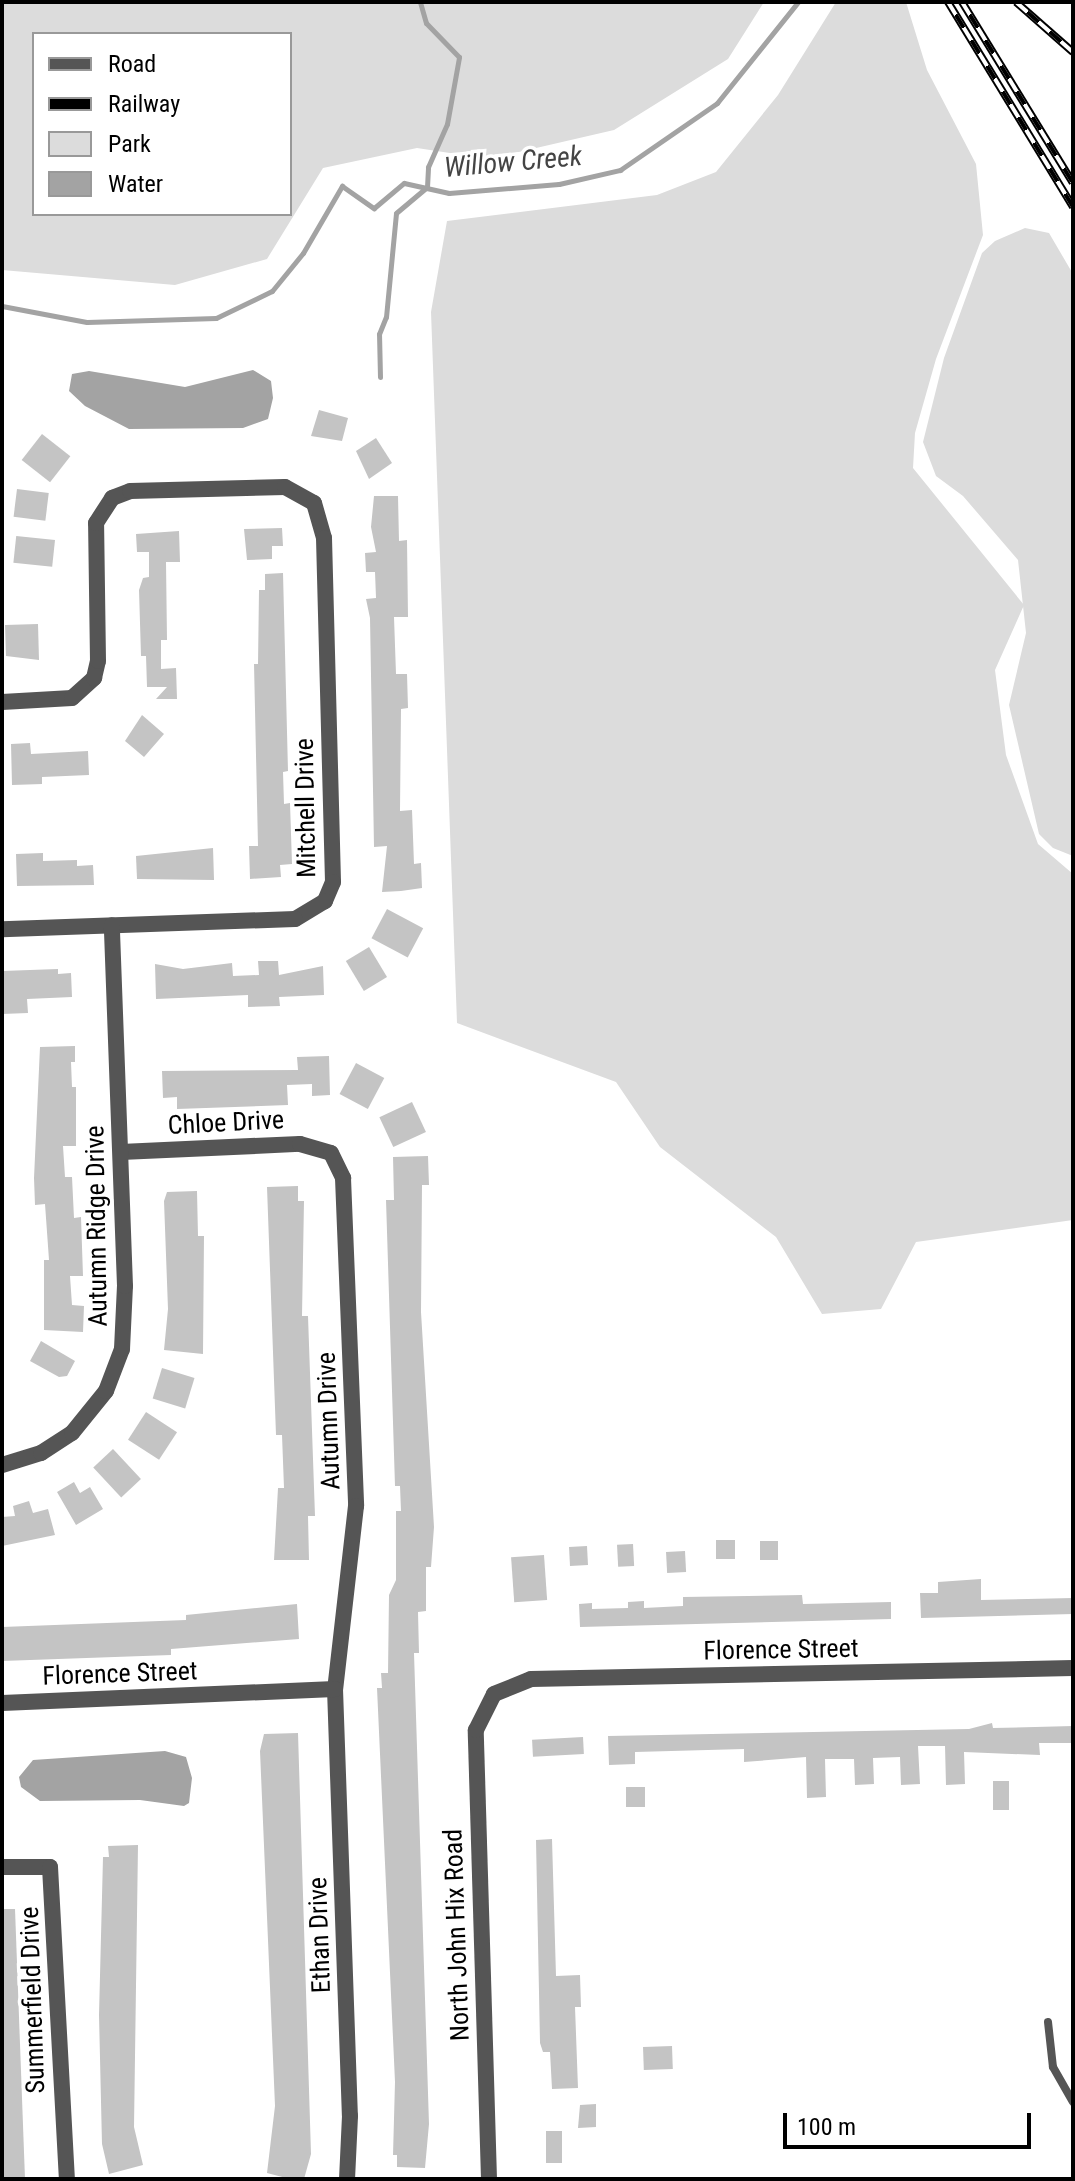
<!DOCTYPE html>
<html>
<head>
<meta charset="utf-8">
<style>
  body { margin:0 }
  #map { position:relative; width:1075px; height:2181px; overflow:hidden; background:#fff; font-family:"Roboto Condensed",sans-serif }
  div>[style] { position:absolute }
  .green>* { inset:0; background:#dcdcdc }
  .water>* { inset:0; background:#a3a3a3 }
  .stream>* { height:5px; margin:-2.5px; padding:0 2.5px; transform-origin:2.5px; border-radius:2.5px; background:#a3a3a3 }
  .building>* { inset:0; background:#c4c4c4; transform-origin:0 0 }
  .lane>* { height:8px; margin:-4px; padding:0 4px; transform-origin:4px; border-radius:4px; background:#555 }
  .street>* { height:16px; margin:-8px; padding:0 8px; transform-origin:8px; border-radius:8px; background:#555 }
  .rail>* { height:8px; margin-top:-4px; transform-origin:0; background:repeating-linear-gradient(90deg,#fff 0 15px,#000 0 30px); box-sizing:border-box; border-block:2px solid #000 }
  span { translate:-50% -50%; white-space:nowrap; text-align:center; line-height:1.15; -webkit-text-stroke:7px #fff; paint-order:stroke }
  .street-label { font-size:26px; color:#000 }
  .water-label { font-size:28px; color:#444; font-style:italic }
  .frame { position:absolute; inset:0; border:4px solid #000; pointer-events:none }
  .legend { position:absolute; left:32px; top:32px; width:260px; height:184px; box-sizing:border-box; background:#fff; border:2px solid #999; margin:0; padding:10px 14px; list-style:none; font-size:24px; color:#000 }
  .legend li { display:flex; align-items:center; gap:16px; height:40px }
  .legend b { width:40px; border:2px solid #999 }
  .scale { position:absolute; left:783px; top:2113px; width:248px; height:36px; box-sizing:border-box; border:4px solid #000; border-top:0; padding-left:10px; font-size:24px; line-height:28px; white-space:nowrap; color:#000; -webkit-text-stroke:6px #fff; paint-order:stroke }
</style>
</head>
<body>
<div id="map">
  <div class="green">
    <i style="clip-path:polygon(evenodd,2px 2px,764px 2px,728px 59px,614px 130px,489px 159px,417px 148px,323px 168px,267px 259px,175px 285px,2px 270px,2px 2px,34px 34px,290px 34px,290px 214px,34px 214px,34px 34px)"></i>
    <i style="clip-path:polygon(836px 2px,906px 2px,927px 70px,976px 164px,983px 235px,936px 359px,915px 433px,913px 468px,1024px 605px,995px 670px,1006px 755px,1038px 844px,1073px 874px,1073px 1220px,916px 1242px,881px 1309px,822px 1314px,776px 1237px,660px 1147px,616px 1082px,457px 1023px,431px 312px,447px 221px,657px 195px,716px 172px,778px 95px)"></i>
    <i style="clip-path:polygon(1025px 228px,1049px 233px,1073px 274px,1073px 856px,1053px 848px,1039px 834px,1009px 705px,1026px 633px,1018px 560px,963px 496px,936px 476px,923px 442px,944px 358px,982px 253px,995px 241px)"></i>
  </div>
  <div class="water">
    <i style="clip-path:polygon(253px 370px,271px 381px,273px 398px,268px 419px,243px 428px,129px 429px,85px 406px,69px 391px,72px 374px,89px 371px,185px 387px)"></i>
    <i style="clip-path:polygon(165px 1751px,186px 1757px,192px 1778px,189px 1803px,184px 1806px,140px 1800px,40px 1801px,21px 1787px,19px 1777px,33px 1760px)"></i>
  </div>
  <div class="stream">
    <i style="left:2px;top:306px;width:86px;rotate:10.7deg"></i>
    <i style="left:87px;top:322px;width:129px;rotate:-1.8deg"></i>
    <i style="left:216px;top:318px;width:62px;rotate:-25.7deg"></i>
    <i style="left:272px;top:291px;width:49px;rotate:-50.8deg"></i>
    <i style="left:303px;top:253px;width:78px;rotate:-59.8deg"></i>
    <i style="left:342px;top:186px;width:39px;rotate:35deg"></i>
    <i style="left:374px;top:208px;width:39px;rotate:-40deg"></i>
    <i style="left:404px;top:183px;width:46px;rotate:12.5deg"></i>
    <i style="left:449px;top:193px;width:110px;rotate:-4.7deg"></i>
    <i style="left:559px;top:184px;width:63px;rotate:-12.9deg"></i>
    <i style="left:620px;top:170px;width:118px;rotate:-34.6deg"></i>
    <i style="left:717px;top:103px;width:129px;rotate:-51.3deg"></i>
    <i style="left:380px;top:377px;width:43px;rotate:-91.3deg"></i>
    <i style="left:379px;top:334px;width:18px;rotate:-68deg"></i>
    <i style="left:386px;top:317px;width:104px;rotate:-84.5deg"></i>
    <i style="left:396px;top:213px;width:40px;rotate:-40deg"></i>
    <i style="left:427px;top:187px;width:20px;rotate:-87deg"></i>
    <i style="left:428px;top:167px;width:47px;rotate:-66.2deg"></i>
    <i style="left:447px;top:124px;width:68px;rotate:-79.8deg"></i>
    <i style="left:459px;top:57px;width:47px;rotate:-134.1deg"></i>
    <i style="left:426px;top:23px;width:22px;rotate:-106deg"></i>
  </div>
  <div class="building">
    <i style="clip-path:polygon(319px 410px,348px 418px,342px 441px,311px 436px)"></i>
    <i style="left:42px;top:434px;width:36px;height:33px;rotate:38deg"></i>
    <i style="clip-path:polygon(376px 438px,392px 463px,369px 479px,356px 451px)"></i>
    <i style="left:17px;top:489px;width:32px;height:28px;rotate:7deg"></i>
    <i style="clip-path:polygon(374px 496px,398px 496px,399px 541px,407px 540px,408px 617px,394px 617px,396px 674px,407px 674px,408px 708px,401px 709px,400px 811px,412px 810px,414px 864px,421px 863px,422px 888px,401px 891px,382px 892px,387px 846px,374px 847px,370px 618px,366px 599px,376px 598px,375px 572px,366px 572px,365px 553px,376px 552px,371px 527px)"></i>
    <i style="clip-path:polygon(282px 528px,283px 546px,272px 546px,272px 559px,247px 560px,244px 529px)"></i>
    <i style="clip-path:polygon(179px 531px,180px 562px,166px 562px,167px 640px,161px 640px,161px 669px,176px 668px,177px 699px,156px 699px,167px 687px,147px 687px,146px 656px,141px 656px,139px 590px,143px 578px,149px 577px,149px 552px,137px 552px,136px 534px)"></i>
    <i style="left:55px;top:540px;width:27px;height:39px;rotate:96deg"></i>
    <i style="clip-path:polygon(283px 573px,288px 771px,283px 772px,284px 804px,290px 803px,292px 864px,280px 865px,281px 877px,250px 879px,249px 846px,258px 846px,254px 664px,258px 664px,259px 590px,265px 590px,265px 574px)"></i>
    <i style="clip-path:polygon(38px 624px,39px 660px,6px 656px,5px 625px)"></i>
    <i style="clip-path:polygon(142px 715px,164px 734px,144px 757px,125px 741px)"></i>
    <i style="clip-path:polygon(30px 743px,31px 754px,88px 751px,89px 775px,42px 777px,42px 784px,12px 785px,11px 744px)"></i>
    <i style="clip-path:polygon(213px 848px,214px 880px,137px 879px,136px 856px)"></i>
    <i style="clip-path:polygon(43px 853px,43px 861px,77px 860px,77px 866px,93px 865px,94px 885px,17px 886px,16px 854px)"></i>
    <i style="left:387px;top:909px;width:41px;height:33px;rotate:28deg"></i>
    <i style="left:369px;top:947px;width:35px;height:27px;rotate:59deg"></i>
    <i style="clip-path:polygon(258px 961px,278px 961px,279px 975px,323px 966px,324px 995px,279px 997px,280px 1006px,248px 1007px,248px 995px,156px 999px,155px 964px,183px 969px,232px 963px,233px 976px,259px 975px)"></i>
    <i style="clip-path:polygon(58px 969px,58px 974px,71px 973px,72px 997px,27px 999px,28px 1013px,2px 1014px,2px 971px)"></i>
    <i style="clip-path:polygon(75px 1046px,75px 1062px,71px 1062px,72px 1087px,76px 1087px,76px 1146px,63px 1146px,65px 1177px,72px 1177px,74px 1218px,81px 1217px,83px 1276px,70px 1276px,72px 1305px,84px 1306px,83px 1332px,44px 1330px,44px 1260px,49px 1260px,45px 1204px,35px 1205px,34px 1178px,40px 1047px)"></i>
    <i style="clip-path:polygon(329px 1056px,330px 1095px,312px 1096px,312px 1084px,287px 1085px,288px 1105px,177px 1109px,177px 1097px,163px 1098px,162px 1071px,298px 1070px,297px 1057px)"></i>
    <i style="left:356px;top:1063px;width:32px;height:35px;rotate:28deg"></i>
    <i style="left:412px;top:1102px;width:33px;height:36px;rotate:65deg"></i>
    <i style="clip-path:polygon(428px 1156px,429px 1185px,422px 1185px,421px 1312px,434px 1527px,431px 1567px,426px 1567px,426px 1611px,418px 1612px,419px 1653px,414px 1653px,429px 2124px,425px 2168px,397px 2167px,397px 2155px,393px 2155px,395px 2082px,377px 1688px,382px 1688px,381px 1673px,388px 1673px,389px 1595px,396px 1580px,396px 1511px,401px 1511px,400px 1486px,395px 1486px,386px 1200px,394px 1200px,393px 1157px)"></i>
    <i style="clip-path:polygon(298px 1186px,298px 1201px,304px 1201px,302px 1316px,308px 1316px,315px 1516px,308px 1516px,309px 1560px,274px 1560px,278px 1488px,284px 1488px,282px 1435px,276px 1435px,267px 1187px)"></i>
    <i style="clip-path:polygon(197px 1191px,198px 1236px,204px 1236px,203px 1354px,164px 1350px,168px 1309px,164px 1201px,167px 1192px)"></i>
    <i style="clip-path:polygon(41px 1341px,75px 1361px,67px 1376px,59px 1377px,30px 1361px)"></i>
    <i style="left:162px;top:1368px;width:34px;height:32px;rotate:17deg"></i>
    <i style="left:146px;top:1412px;width:37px;height:33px;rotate:33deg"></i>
    <i style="left:113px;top:1449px;width:41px;height:27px;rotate:47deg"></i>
    <i style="clip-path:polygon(74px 1482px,80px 1493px,90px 1487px,103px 1509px,76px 1525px,57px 1492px)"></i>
    <i style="clip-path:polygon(29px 1501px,33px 1513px,48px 1509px,55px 1535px,2px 1546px,2px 1517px,15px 1516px,13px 1506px)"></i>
    <i style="left:735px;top:1540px;width:19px;height:19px;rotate:90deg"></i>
    <i style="left:760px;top:1541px;width:18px;height:19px"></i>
    <i style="left:633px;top:1544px;width:22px;height:16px;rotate:87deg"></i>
    <i style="left:587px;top:1546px;width:19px;height:18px;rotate:87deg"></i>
    <i style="left:685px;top:1551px;width:21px;height:19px;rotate:87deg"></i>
    <i style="left:544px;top:1555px;width:45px;height:33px;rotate:86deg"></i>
    <i style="clip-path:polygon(981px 1579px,981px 1600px,1073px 1598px,1073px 1614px,921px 1618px,920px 1593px,938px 1593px,938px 1582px)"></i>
    <i style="clip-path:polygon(802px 1595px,803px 1604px,891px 1602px,891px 1619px,580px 1627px,579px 1604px,592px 1603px,592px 1609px,628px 1608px,628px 1602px,644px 1601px,644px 1608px,683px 1606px,683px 1597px)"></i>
    <i style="clip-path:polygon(297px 1604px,299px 1639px,171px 1649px,171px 1655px,2px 1661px,2px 1627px,186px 1620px,186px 1615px)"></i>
    <i style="clip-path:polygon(992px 1723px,993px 1728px,1073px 1726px,1073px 1743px,1039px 1743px,1040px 1755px,964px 1752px,965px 1784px,946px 1785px,945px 1746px,918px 1746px,920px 1784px,901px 1785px,900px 1757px,873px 1758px,874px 1784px,855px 1785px,854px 1759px,825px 1759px,826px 1797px,807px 1798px,806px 1757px,744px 1762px,744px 1749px,635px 1752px,635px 1764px,609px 1765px,608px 1736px,969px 1729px)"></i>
    <i style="clip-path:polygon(298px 1733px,311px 2154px,304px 2179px,290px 2179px,267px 2173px,275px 2106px,260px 1751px,264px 1734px)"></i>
    <i style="left:583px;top:1737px;width:17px;height:51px;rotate:87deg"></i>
    <i style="left:1009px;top:1781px;width:29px;height:16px;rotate:90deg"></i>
    <i style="left:626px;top:1787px;width:19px;height:20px"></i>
    <i style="clip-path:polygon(552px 1839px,556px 1976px,580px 1975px,581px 2007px,575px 2007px,578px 2088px,552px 2089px,550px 2052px,543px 2052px,540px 2043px,536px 1840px)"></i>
    <i style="clip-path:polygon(138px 1845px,134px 2127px,143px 2165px,109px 2174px,102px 2144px,99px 2015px,103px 1857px,109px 1857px,108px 1846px)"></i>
    <i style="clip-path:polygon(2px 1909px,15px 1909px,25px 2179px,2px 2179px)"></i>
    <i style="left:672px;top:2046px;width:23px;height:29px;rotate:88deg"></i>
    <i style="clip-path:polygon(596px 2104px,596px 2127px,578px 2128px,580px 2105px)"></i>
    <i style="left:546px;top:2131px;width:16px;height:32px"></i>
  </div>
  <div class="lane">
    <i style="left:1048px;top:2022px;width:45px;rotate:83.7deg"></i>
    <i style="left:1053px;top:2067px;width:40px;rotate:60.3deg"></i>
  </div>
  <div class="street">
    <i style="left:2px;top:702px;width:70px;rotate:-3.3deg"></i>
    <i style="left:72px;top:698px;width:30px;rotate:-42deg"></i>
    <i style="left:94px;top:678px;width:17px;rotate:-77deg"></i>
    <i style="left:98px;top:661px;width:138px;rotate:-90.8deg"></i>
    <i style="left:96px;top:523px;width:30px;rotate:-57deg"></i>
    <i style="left:112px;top:498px;width:19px;rotate:-21deg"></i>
    <i style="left:130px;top:491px;width:155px;rotate:-1.5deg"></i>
    <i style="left:285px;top:487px;width:33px;rotate:29deg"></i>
    <i style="left:314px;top:503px;width:36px;rotate:74deg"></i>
    <i style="left:324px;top:538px;width:344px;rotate:88.5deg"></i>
    <i style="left:333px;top:882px;width:21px;rotate:113deg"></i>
    <i style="left:325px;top:901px;width:35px;rotate:149deg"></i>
    <i style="left:295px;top:919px;width:293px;rotate:178deg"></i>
    <i style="left:121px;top:1152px;width:179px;rotate:-2.6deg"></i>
    <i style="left:300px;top:1144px;width:32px;rotate:16deg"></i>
    <i style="left:331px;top:1153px;width:28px;rotate:64deg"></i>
    <i style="left:343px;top:1178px;width:328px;rotate:87.7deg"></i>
    <i style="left:356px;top:1506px;width:184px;rotate:96.5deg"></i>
    <i style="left:335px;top:1689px;width:427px;rotate:88deg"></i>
    <i style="left:350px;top:2116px;width:63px;rotate:92.7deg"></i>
    <i style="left:2px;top:1465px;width:41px;rotate:-17.1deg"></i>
    <i style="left:41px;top:1453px;width:37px;rotate:-33deg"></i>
    <i style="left:72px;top:1433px;width:54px;rotate:-51deg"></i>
    <i style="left:106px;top:1391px;width:45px;rotate:-69.1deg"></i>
    <i style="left:122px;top:1349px;width:63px;rotate:-87.3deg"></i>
    <i style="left:125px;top:1286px;width:361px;rotate:-92.1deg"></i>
    <i style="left:2px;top:1703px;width:333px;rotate:-2.4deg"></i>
    <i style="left:2px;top:1867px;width:48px"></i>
    <i style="left:50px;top:1867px;width:312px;rotate:86.9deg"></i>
    <i style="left:489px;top:2179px;width:449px;rotate:-91.7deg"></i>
    <i style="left:476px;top:1730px;width:40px;rotate:-63.4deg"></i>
    <i style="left:494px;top:1694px;width:40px;rotate:-22deg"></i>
    <i style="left:531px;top:1679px;width:542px;rotate:-1.16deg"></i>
  </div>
  <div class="rail">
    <i style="left:948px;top:2px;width:240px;rotate:58.6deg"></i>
    <i style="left:962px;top:2px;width:212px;rotate:58.5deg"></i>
    <i style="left:1016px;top:2px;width:76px;rotate:41.3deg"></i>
  </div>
  <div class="street-label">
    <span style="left:306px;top:808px;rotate:-91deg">Mitchell Drive</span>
    <span style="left:226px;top:1123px;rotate:-3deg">Chloe Drive</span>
    <span style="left:97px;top:1226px;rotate:-91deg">Autumn Ridge Drive</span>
    <span style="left:329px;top:1421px;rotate:-92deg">Autumn Drive</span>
    <span style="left:781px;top:1650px;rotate:-1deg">Florence Street</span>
    <span style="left:120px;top:1674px;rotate:-2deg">Florence Street</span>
    <span style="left:320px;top:1935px;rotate:-92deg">Ethan Drive</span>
    <span style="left:457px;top:1935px;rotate:-92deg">North John Hix Road</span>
    <span style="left:33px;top:2000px;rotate:-92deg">Summerfield Drive</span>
  </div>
  <div class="water-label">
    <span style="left:513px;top:162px;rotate:-5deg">Willow Creek</span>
  </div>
  <div class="frame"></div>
  <ul class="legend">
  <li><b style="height:10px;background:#555"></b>Road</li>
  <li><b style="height:10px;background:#000"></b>Railway</li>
  <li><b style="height:22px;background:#dcdcdc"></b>Park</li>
  <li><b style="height:22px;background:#a3a3a3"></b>Water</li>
  </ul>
  <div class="scale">100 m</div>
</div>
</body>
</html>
